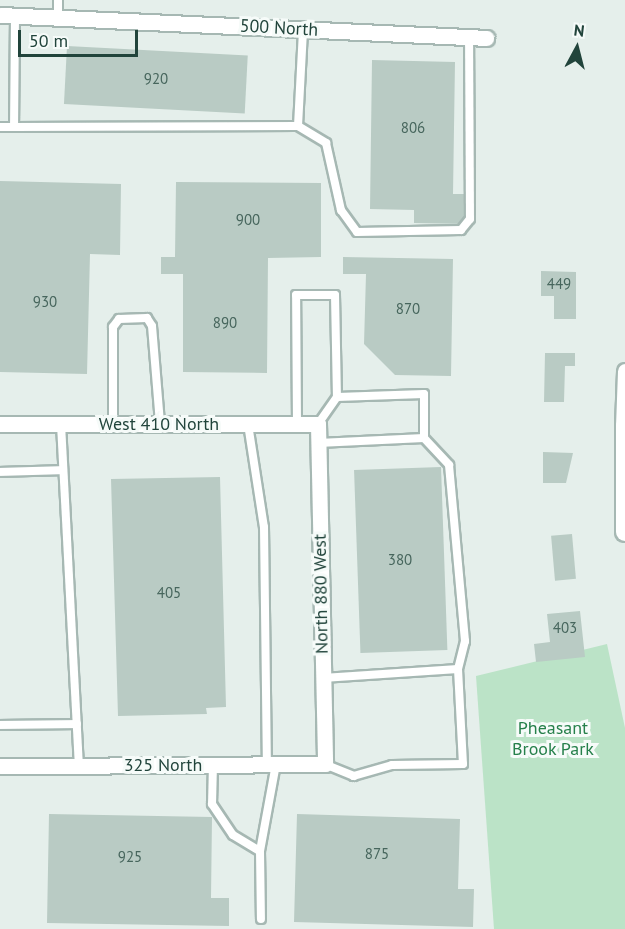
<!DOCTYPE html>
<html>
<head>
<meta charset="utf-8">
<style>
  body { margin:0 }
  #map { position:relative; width:625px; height:929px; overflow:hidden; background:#e5efeb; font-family:"PT Sans",sans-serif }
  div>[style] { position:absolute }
  .green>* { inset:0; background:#bbe3c7 }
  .building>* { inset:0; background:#b9cbc4; transform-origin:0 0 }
  .roads { filter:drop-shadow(2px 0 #a6b8b3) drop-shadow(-2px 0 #a6b8b3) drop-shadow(0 2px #a6b8b3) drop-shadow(0 -2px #a6b8b3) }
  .lane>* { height:8px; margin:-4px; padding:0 4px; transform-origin:4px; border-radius:4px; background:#fff }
  .street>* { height:15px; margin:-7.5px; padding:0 7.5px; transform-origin:7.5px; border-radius:7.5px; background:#fff }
  .secondary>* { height:18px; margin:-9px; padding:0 9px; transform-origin:9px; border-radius:9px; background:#fff }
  span { translate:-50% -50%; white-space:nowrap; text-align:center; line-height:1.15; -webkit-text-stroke:6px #f6fbf9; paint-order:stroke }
  .number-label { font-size:15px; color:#47665d }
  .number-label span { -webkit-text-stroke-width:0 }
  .street-label { font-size:18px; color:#21443b }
  .park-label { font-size:18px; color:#26804b }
  .north { position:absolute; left:547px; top:18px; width:60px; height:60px; -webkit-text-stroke:4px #f6fbf9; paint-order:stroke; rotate:7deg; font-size:16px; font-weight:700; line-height:24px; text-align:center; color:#21443b }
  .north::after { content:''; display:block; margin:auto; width:21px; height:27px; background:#21443b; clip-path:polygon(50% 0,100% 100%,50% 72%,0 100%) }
  .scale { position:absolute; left:18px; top:30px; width:120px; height:27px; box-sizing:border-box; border:3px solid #21443b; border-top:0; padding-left:8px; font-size:18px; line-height:21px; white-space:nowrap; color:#21443b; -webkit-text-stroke:4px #f6fbf9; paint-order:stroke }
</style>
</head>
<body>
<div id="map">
  <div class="green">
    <i style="clip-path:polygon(607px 644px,625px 728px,625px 929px,494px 929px,476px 676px)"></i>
  </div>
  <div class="building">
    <i style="left:67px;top:46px;width:181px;height:58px;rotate:3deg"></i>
    <i style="clip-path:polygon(372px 60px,455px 62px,453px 194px,465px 194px,465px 224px,414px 223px,414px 210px,370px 209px)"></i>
    <i style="clip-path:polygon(0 181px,121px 184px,120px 255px,90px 254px,87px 374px,0 372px)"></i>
    <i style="clip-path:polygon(176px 182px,321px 183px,321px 257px,268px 258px,267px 373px,183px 372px,183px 274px,161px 274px,161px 257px,175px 257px)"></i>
    <i style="clip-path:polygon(343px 257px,453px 259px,451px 376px,395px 375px,364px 344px,366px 274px,343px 274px)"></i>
    <i style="clip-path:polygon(541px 271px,576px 272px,576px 319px,554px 319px,554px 296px,541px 296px)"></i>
    <i style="clip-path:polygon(545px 353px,575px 353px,575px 366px,565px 366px,564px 402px,544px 402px)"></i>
    <i style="clip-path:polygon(543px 452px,573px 453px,566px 483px,543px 483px)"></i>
    <i style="left:441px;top:467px;width:183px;height:87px;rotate:88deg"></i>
    <i style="clip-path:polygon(220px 477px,226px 707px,206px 708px,207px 714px,118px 716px,111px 479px)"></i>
    <i style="left:572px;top:534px;width:45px;height:21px;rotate:85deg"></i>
    <i style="clip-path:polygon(580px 611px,585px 657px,536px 662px,534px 644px,550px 642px,547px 614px)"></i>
    <i style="clip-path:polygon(49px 814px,212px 817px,211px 898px,229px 898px,229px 926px,47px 923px)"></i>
    <i style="clip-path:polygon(297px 814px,460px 819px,458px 889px,474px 889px,473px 927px,294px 922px)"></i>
  </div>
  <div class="roads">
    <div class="lane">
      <i style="left:58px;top:0;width:18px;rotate:90deg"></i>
      <i style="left:15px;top:16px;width:111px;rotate:90.5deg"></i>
      <i style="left:14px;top:127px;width:284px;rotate:-0.2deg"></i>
      <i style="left:298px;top:126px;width:96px;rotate:-87deg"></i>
      <i style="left:298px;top:126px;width:33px;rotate:31deg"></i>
      <i style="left:326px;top:143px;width:69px;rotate:77.4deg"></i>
      <i style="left:341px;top:210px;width:27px;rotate:54deg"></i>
      <i style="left:357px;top:232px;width:104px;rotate:-1.1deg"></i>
      <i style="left:461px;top:230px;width:14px;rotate:-51deg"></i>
      <i style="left:470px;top:219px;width:182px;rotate:-90.3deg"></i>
      <i style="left:0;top:127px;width:14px"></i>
      <i style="left:61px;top:424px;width:341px;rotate:87deg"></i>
      <i style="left:113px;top:424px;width:97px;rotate:-90deg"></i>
      <i style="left:113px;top:327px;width:10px;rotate:-53deg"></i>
      <i style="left:119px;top:319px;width:28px;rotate:-2deg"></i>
      <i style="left:147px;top:318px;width:9px;rotate:58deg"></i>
      <i style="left:152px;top:326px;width:98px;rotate:85.3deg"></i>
      <i style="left:248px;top:424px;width:104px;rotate:81.2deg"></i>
      <i style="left:264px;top:527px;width:237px;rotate:89.3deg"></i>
      <i style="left:297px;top:424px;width:129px;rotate:-90.4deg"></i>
      <i style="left:296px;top:295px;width:39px"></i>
      <i style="left:335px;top:295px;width:102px;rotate:88.9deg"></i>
      <i style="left:318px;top:424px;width:33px;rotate:-55deg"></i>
      <i style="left:337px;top:397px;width:87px;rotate:-2deg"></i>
      <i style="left:424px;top:394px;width:44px;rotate:90deg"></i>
      <i style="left:424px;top:438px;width:106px;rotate:177.3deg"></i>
      <i style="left:424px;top:438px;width:37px;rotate:47deg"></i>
      <i style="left:449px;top:465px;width:177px;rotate:84.8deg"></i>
      <i style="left:465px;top:641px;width:29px;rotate:104deg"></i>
      <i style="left:0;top:472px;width:63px;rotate:-1.8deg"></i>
      <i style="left:323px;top:678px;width:135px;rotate:-3.8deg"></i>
      <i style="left:458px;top:669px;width:95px;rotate:87deg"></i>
      <i style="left:463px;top:764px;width:71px;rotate:179.2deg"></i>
      <i style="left:392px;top:765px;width:40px;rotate:164deg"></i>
      <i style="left:354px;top:776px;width:31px;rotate:-158deg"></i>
      <i style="left:0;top:725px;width:77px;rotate:-0.7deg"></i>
      <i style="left:213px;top:764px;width:40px;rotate:91.4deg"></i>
      <i style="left:212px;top:804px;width:37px;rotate:56deg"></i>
      <i style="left:233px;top:835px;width:31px;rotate:31deg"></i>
      <i style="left:260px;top:851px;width:68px;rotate:89.2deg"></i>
      <i style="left:260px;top:851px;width:88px;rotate:-79.6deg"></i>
    </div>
    <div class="street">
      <i style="left:0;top:15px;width:487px;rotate:2.7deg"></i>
      <i style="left:0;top:424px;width:318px"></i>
      <i style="left:318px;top:424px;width:340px;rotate:88.8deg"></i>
      <i style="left:325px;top:764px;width:325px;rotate:179.6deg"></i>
      <i style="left:623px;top:426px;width:55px;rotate:-87.9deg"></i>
    </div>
    <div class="secondary">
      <i style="left:625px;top:426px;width:106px;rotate:90deg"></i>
    </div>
  </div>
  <div class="number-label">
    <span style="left:156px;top:79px">920</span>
    <span style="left:413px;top:128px">806</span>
    <span style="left:248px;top:220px">900</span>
    <span style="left:559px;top:284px">449</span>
    <span style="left:45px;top:302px">930</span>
    <span style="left:408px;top:309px">870</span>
    <span style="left:225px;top:323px">890</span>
    <span style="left:400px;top:560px">380</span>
    <span style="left:169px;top:593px">405</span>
    <span style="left:565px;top:628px">403</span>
    <span style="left:377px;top:854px">875</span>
    <span style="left:130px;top:857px">925</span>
  </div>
  <div class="street-label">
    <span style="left:279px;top:28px;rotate:3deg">500 North</span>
    <span style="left:159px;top:424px">West 410 North</span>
    <span style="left:321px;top:594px;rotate:-91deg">North 880 West</span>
    <span style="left:163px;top:765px">325 North</span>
  </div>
  <div class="park-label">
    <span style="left:553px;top:739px">Pheasant<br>Brook Park</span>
  </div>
  <div class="north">N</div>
  <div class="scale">50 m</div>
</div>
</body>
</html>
